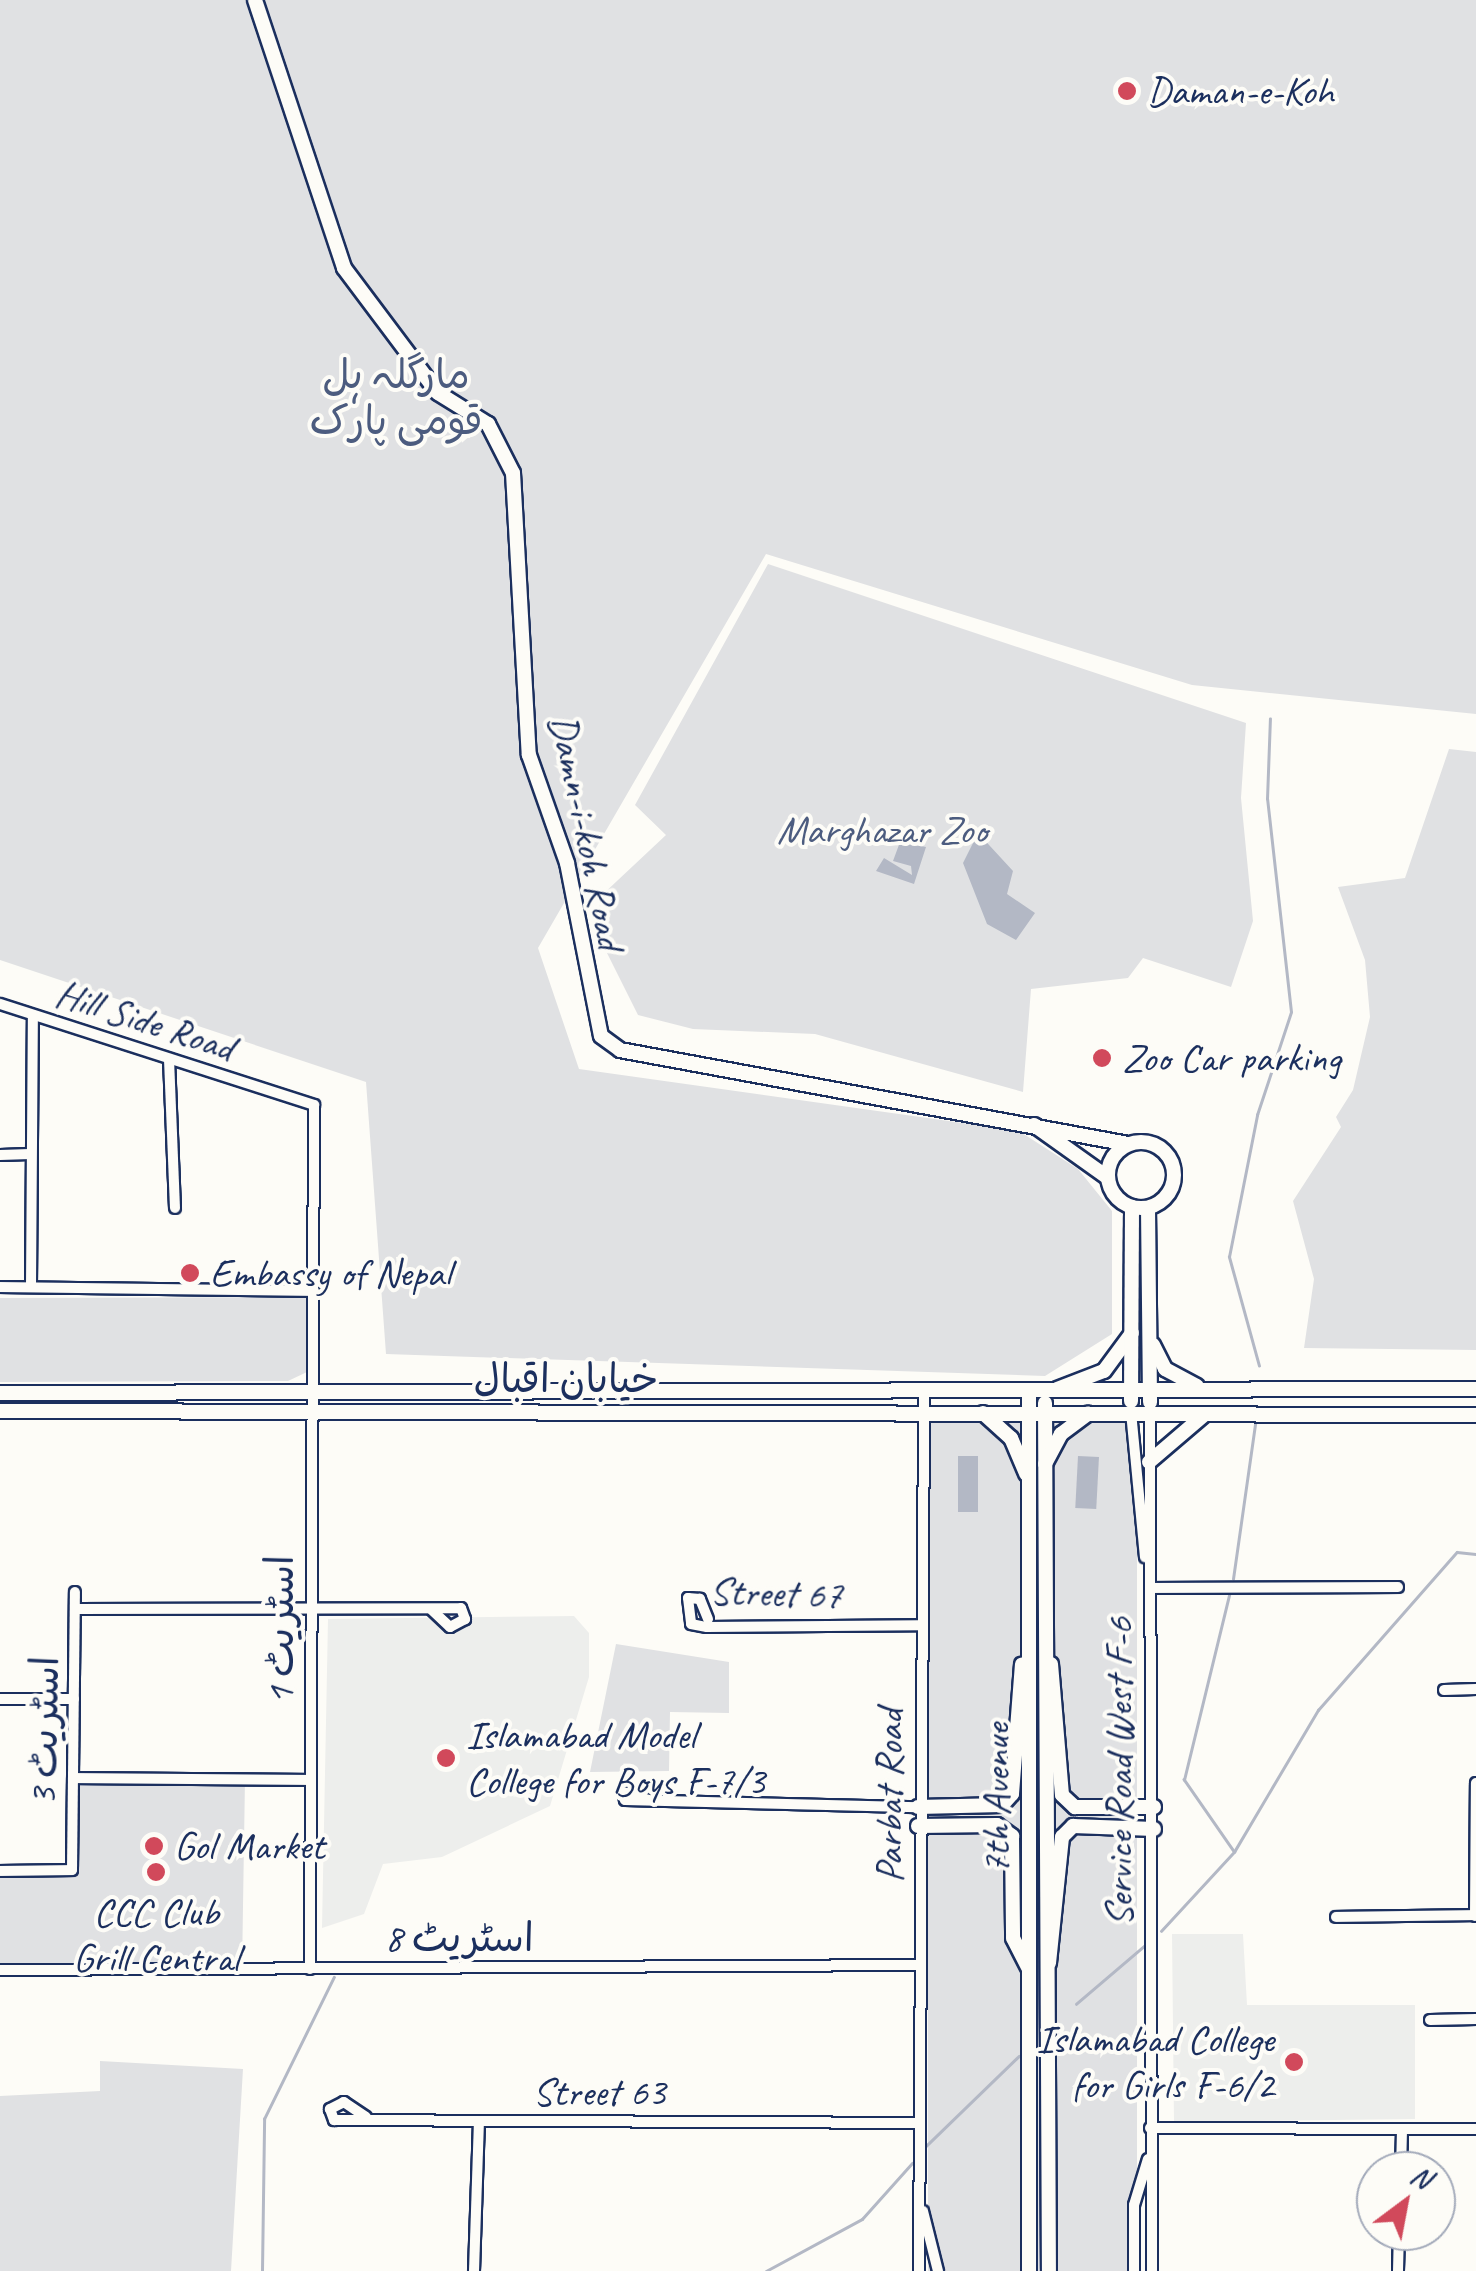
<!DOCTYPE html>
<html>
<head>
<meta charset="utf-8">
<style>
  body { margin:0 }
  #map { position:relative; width:1476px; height:2271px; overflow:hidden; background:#fdfcf7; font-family:Caveat,"Playpen Sans Arabic",sans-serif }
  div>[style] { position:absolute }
  .built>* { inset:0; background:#edeeec }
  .green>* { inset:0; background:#e0e1e3; transform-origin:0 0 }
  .water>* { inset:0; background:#b3b8c5; transform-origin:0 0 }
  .stream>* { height:2.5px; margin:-1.25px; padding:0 1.25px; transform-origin:1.25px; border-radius:1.25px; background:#b3b8c5 }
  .roads { filter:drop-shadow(2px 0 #1b2f5e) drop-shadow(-2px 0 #1b2f5e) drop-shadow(0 2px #1b2f5e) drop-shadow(0 -2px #1b2f5e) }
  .minor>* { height:10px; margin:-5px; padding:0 5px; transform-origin:5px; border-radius:5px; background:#fdfcf7 }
  .major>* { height:14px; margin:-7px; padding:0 7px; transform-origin:7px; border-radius:7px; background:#fdfcf7 }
  .major>.ring { margin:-7px; padding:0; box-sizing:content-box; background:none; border:14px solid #fdfcf7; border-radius:50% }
  .dots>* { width:28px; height:28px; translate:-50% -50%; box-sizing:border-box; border:5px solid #fdfcf7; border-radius:50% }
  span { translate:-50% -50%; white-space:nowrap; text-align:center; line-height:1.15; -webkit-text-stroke:8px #fdfcf7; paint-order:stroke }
  .poi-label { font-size:40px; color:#1b2f5e }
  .left { translate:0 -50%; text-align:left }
  .right { translate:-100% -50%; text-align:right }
  .park-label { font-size:40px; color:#4c5c7f }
  .street-label { font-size:40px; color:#1b2f5e }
  .north { position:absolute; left:1356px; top:2151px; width:100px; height:100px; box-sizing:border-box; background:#fdfcf7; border:2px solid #a3aaba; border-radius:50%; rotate:32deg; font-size:28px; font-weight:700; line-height:40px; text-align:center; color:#1b2f5e }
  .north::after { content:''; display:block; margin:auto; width:35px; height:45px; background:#d1495b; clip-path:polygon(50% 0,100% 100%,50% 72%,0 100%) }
</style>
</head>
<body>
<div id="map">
  <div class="built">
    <i style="clip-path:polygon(574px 1616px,589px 1633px,589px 1677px,550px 1806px,442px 1857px,383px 1864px,364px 1914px,322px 1928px,328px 1619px)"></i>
    <i style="clip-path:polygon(1172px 1934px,1243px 1934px,1247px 2005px,1415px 2005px,1415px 2119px,1174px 2122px)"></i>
  </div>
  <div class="green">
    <i style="clip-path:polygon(0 0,1476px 0,1476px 714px,1192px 685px,766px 554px,538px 948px,579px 1069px,1019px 1131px,1078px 1169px,1112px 1211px,1112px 1334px,1045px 1376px,386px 1354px,366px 1082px,0 960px)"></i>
    <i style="clip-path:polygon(768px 564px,1246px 723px,1241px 798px,1253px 921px,1231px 987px,1143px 958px,1128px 978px,1031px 989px,1023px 1092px,815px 1034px,693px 1029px,638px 1015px,596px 931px,601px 896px,666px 835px,635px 805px)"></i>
    <i style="clip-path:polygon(1449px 749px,1476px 752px,1476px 1350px,1304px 1348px,1314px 1279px,1293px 1201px,1341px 1127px,1336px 1117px,1353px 1090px,1370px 1017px,1365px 960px,1338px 887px,1405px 878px)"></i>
    <i style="clip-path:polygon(306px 1297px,307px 1372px,288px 1381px,0 1382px,0 1298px)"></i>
    <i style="left:928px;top:1422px;width:209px;height:849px"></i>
    <i style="clip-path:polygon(616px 1644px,729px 1662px,729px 1713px,670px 1712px,669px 1771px,590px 1772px)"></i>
    <i style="clip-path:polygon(73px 1778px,245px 1779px,242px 1970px,0 1970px,0 1871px,72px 1870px)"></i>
    <i style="clip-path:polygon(100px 2061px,243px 2069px,231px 2271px,0 2271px,0 2096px,100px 2091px)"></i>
  </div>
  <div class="water">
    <i style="clip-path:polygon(978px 833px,1013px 871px,1007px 894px,1035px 913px,1016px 940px,987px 924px,963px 863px)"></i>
    <i style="clip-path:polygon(900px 842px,926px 847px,914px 884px,876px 871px,884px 858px,912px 875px,911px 866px,893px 861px)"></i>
    <i style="left:958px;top:1456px;width:20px;height:56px"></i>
    <i style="left:1078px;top:1456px;width:21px;height:52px;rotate:3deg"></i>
  </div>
  <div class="stream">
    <i style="left:1259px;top:1366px;width:113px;rotate:-105.4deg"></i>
    <i style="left:1229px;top:1257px;width:145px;rotate:-78.8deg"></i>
    <i style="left:1257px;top:1115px;width:108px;rotate:-71.7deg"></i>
    <i style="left:1291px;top:1012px;width:214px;rotate:-96.4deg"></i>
    <i style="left:1267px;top:799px;width:80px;rotate:-87.9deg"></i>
    <i style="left:1233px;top:1579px;width:163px;rotate:-81.9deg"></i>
    <i style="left:1234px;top:1852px;width:165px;rotate:-59.4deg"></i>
    <i style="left:1318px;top:1710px;width:210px;rotate:-48.7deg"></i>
    <i style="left:1457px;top:1552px;width:19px;rotate:6deg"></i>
    <i style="left:1161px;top:1931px;width:108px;rotate:-47.3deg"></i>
    <i style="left:1234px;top:1852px;width:88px;rotate:-124.8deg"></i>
    <i style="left:1184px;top:1780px;width:190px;rotate:-76.3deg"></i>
    <i style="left:1076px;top:2004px;width:89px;rotate:-40.5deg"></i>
    <i style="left:926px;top:2146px;width:129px;rotate:-44.1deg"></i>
    <i style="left:262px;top:2271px;width:152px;rotate:-89.2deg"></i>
    <i style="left:264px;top:2119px;width:158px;rotate:-63.8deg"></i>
    <i style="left:766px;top:2271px;width:109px;rotate:-28.4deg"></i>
    <i style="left:862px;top:2219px;width:75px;rotate:-48.2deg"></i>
  </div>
  <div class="roads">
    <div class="minor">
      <i style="left:0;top:1004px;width:330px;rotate:17.8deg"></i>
      <i style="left:314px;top:1105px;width:864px;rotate:90.27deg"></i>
      <i style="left:169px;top:1059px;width:149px;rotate:87.7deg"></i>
      <i style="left:0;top:1155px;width:30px;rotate:-2deg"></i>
      <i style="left:31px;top:1286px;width:271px;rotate:-89.6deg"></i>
      <i style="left:0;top:1287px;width:314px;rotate:0.7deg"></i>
      <i style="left:1131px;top:1412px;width:146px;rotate:84.5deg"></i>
      <i style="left:1150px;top:1412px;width:859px;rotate:89.87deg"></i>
      <i style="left:1150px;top:1588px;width:248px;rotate:-0.2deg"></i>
      <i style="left:75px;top:1609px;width:386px;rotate:-0.1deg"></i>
      <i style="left:461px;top:1608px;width:12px;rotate:70deg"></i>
      <i style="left:465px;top:1619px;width:17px;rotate:152deg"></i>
      <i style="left:450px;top:1627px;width:25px;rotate:-137deg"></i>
      <i style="left:708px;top:1619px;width:22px;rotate:-112deg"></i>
      <i style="left:700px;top:1599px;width:12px;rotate:-175deg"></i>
      <i style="left:688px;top:1598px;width:26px;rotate:83deg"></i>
      <i style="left:691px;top:1624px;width:16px;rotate:11deg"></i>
      <i style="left:707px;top:1627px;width:212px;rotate:-0.5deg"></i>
      <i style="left:1444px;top:1690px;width:32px;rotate:-2deg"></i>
      <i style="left:0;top:1699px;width:74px"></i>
      <i style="left:73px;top:1778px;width:237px;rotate:0.5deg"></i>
      <i style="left:649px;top:1800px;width:27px;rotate:-163deg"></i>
      <i style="left:623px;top:1792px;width:8px;rotate:76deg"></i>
      <i style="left:625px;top:1800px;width:293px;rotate:1.4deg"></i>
      <i style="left:0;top:1871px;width:72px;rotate:-0.8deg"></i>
      <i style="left:72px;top:1870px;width:278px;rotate:-89.4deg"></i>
      <i style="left:1475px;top:1916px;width:133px;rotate:-89.6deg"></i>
      <i style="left:1336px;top:1917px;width:140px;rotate:-0.8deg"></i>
      <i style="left:0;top:1970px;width:919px;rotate:-0.31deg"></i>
      <i style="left:1430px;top:2020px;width:46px;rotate:-1.2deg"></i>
      <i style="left:366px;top:2117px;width:27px;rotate:-146deg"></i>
      <i style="left:344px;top:2102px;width:16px;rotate:153deg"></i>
      <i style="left:330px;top:2109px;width:12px;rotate:70deg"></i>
      <i style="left:334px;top:2120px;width:585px;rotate:0.29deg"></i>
      <i style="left:1150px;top:2128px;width:326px;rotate:0.2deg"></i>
      <i style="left:1401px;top:2171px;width:40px;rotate:-88.6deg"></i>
      <i style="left:923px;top:2211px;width:62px;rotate:76deg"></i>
      <i style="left:474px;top:2271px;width:150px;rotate:-88.1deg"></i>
      <i style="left:919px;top:2271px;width:880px;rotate:-89.67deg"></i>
      <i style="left:1134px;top:2271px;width:66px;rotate:-90deg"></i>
      <i style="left:1134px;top:2205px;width:48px;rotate:-73.1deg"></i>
      <i style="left:1398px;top:2271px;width:40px;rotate:-88.6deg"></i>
    </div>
    <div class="major">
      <i style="left:255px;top:0;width:282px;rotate:71.6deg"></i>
      <i style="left:344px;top:268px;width:156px;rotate:53.1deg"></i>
      <i style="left:438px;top:393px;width:59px;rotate:31.8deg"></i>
      <i style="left:488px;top:424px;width:55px;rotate:63deg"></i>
      <i style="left:513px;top:473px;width:282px;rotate:86.8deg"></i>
      <i style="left:529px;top:755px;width:114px;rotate:70.6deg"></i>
      <i style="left:567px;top:863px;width:176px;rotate:78.9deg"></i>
      <i style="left:601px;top:1036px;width:24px;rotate:36deg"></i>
      <i style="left:620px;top:1050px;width:517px;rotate:10.48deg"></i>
      <i style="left:1034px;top:1125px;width:90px;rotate:35.5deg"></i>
      <i class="ring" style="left:1108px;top:1142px;width:52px;height:52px"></i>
      <i style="left:1148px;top:1208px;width:194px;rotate:89.4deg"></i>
      <i style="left:1153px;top:1345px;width:27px;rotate:63deg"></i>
      <i style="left:1165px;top:1369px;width:36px;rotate:28deg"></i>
      <i style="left:1057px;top:1389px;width:50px;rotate:-21deg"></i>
      <i style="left:1104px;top:1371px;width:47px;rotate:-53.6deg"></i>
      <i style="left:0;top:1393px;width:1476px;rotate:-0.16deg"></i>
      <i style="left:1029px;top:1393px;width:878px;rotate:90deg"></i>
      <i style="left:1131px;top:1401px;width:194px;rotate:-89.7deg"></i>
      <i style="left:1045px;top:1403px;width:868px;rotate:89.74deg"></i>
      <i style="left:0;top:1411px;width:1476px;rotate:0.16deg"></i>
      <i style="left:983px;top:1413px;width:38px;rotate:42deg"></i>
      <i style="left:1011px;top:1438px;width:39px;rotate:67deg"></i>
      <i style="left:1149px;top:1462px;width:72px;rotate:-40.5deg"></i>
      <i style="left:1045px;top:1464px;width:34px;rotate:-62deg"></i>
      <i style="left:1061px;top:1434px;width:34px;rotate:-37deg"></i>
      <i style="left:1051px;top:1664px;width:131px;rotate:85.2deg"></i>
      <i style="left:1062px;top:1795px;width:18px;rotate:43deg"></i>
      <i style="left:1075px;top:1807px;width:79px"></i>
      <i style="left:918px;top:1807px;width:84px;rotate:-1.4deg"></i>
      <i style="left:1002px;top:1805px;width:15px;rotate:-48deg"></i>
      <i style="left:1012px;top:1794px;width:130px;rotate:-85.6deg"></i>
      <i style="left:918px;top:1826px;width:79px;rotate:-0.7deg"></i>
      <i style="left:997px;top:1825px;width:19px;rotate:36deg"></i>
      <i style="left:1012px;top:1836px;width:102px;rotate:89.4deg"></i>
      <i style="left:1013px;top:1938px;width:33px;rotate:63deg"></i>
      <i style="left:1049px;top:1963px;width:127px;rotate:-84.1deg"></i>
      <i style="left:1062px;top:1837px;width:16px;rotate:-45deg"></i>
      <i style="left:1073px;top:1826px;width:81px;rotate:2.1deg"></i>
    </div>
  </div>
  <div class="dots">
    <i style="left:1127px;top:91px;background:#d1495b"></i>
    <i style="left:1102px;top:1058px;background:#d1495b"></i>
    <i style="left:190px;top:1273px;background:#d1495b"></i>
    <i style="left:446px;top:1758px;background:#d1495b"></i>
    <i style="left:154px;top:1846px;background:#d1495b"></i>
    <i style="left:156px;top:1872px;background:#d1495b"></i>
    <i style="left:1294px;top:2062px;background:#d1495b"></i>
  </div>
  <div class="poi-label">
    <span class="left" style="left:1147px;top:91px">Daman-e-Koh</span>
    <span class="left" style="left:1122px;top:1058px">Zoo Car parking</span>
    <span class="left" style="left:210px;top:1273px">Embassy of Nepal</span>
    <span class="left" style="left:466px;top:1758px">Islamabad Model<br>College for Boys F-7/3</span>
    <span class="left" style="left:174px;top:1846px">Gol Market</span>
    <span style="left:156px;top:1935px">CCC Club<br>Grill Central</span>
    <span class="right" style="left:1274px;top:2062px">Islamabad College<br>for Girls F-6/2</span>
  </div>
  <div class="park-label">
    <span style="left:396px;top:398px">مارگلہ ہل<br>قومی پارک</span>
    <span style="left:882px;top:830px">Marghazar Zoo</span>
  </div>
  <div class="street-label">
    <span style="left:587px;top:832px;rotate:78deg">Damn-i-koh Road</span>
    <span style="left:145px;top:1020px;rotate:18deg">Hill Side Road</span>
    <span style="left:566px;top:1379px">خیابان اقبال</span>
    <span style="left:776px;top:1593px;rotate:2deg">Street 67</span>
    <span style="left:280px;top:1630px;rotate:-90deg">اسٹریٹ 1</span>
    <span style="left:44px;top:1731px;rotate:-89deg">اسٹریٹ 3</span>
    <span style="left:1119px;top:1772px;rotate:-90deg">Service Road West F-6</span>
    <span style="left:889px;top:1796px;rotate:-90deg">Parbat Road</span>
    <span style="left:996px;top:1799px;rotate:-90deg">7th Avenue</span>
    <span style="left:459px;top:1938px">اسٹریٹ 8</span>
    <span style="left:599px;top:2092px">Street 63</span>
  </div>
  <div class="north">N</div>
</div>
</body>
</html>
